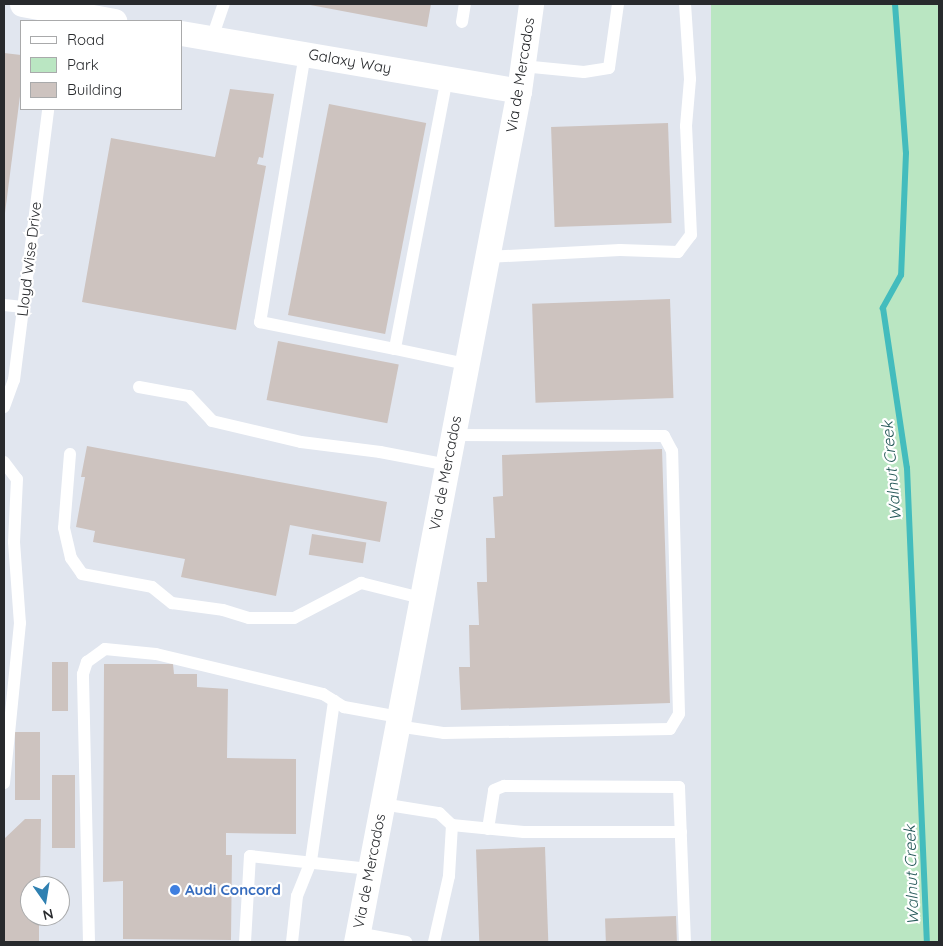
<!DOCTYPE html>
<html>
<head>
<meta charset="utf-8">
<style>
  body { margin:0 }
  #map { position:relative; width:943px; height:946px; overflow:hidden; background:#e1e6ef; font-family:Quicksand,sans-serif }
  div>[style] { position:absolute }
  .green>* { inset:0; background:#bae6c2; transform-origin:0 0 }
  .stream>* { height:6px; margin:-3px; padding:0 3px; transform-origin:3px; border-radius:3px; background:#43bcbd }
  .building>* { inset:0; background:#cdc3bf; transform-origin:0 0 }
  .service>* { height:12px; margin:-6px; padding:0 6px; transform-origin:6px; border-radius:6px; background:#fff }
  .minor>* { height:25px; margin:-12.5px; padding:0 12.5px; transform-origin:12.5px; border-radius:12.5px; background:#fff }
  .dots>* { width:14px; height:14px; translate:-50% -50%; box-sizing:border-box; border:2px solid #fff; border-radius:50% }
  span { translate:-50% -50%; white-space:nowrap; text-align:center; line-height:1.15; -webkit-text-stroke:4.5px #fff; paint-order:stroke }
  .street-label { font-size:15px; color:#282a2d }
  .shop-label { font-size:15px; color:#366cbe; font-weight:700 }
  .left { translate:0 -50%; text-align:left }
  .water-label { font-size:16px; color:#275a5a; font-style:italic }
  .frame { position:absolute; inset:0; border:5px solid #282a2d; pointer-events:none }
  .legend { position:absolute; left:20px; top:20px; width:162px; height:90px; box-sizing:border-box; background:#fff; border:1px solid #a9aaab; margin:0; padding:6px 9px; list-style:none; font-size:15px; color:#282a2d }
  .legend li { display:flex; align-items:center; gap:10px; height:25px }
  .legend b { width:25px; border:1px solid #a9aaab }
  .north { position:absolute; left:20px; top:876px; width:50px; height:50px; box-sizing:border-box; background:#fff; border:1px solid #a9aaab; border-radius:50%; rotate:167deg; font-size:14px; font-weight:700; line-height:20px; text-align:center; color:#282a2d }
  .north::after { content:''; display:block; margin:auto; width:18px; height:22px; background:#2f80b1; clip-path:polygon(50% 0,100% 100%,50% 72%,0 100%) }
</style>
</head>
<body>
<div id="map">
  <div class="green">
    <i style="left:711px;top:4px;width:228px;height:938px"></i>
  </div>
  <div class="stream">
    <i style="left:895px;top:4px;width:149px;rotate:85.8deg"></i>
    <i style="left:906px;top:153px;width:122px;rotate:92.3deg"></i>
    <i style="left:901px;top:275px;width:38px;rotate:119deg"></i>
    <i style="left:883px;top:308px;width:162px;rotate:81.5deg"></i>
    <i style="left:907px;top:468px;width:474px;rotate:87.6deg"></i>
  </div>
  <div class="building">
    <i style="clip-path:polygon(305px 4px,431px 4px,427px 27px)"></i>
    <i style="clip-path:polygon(4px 53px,21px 55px,21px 88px,5px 213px)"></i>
    <i style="clip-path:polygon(230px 89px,274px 94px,263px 158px,259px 157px,257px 164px,266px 166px,236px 330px,82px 302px,111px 138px,215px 157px)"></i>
    <i style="left:329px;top:104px;width:99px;height:215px;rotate:11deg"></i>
    <i style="left:668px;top:123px;width:100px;height:117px;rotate:88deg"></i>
    <i style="left:670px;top:299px;width:99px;height:138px;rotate:88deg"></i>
    <i style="left:278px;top:341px;width:123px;height:60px;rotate:11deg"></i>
    <i style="clip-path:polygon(87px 446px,387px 502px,380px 542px,290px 525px,276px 596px,181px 577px,185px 559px,93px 542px,95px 531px,76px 527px,85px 477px,81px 477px)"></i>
    <i style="clip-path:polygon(662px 449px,670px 703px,461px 710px,459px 667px,470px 667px,469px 625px,479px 625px,477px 582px,487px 582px,486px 538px,495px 538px,493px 497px,503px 496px,502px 455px)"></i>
    <i style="left:312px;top:534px;width:55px;height:21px;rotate:9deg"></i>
    <i style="left:52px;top:662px;width:16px;height:49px"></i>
    <i style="clip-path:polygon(104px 664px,173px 664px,174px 674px,197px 674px,197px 687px,228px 689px,227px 758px,296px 759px,296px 834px,226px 833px,226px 855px,232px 855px,231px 940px,123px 939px,123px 881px,103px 882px)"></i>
    <i style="left:15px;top:732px;width:25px;height:68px"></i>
    <i style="left:52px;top:775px;width:23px;height:73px"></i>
    <i style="clip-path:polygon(25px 819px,41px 819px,40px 886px,30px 886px,30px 916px,39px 916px,39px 942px,4px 942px,4px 839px)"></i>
    <i style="left:545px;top:847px;width:95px;height:69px;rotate:88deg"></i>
    <i style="left:676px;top:916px;width:26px;height:71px;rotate:88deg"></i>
  </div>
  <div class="service">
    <i style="left:462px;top:22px;width:18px;rotate:-81deg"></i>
    <i style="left:212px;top:38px;width:36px;rotate:-71deg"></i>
    <i style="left:305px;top:54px;width:272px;rotate:99.5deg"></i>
    <i style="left:260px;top:322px;width:138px;rotate:11.3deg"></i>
    <i style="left:522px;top:66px;width:62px;rotate:5.5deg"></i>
    <i style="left:584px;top:72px;width:25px;rotate:-9deg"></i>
    <i style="left:609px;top:68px;width:65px;rotate:-82deg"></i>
    <i style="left:447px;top:78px;width:276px;rotate:100.9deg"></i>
    <i style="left:395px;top:349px;width:73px;rotate:11.9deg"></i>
    <i style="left:487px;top:257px;width:133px;rotate:-3deg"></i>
    <i style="left:620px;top:250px;width:58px;rotate:2deg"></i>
    <i style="left:678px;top:252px;width:21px;rotate:-53deg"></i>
    <i style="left:691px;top:235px;width:109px;rotate:-92.6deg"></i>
    <i style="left:686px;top:126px;width:47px;rotate:-85.1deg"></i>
    <i style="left:690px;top:79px;width:75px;rotate:-93.8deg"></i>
    <i style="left:4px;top:305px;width:19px;rotate:6deg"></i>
    <i style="left:139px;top:387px;width:51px;rotate:10.2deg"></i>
    <i style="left:189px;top:396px;width:34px;rotate:47deg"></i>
    <i style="left:212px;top:421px;width:91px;rotate:13.3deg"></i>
    <i style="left:301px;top:442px;width:80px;rotate:7.2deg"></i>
    <i style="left:380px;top:452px;width:69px;rotate:10.8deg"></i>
    <i style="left:4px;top:407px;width:29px;rotate:-70deg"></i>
    <i style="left:14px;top:380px;width:273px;rotate:-82.8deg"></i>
    <i style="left:70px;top:454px;width:74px;rotate:94.6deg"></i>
    <i style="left:64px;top:528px;width:31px;rotate:77deg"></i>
    <i style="left:71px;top:558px;width:19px;rotate:55deg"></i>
    <i style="left:82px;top:574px;width:71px;rotate:10.5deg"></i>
    <i style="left:152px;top:587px;width:26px;rotate:39deg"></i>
    <i style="left:172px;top:603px;width:51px;rotate:7.8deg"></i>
    <i style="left:223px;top:610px;width:27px;rotate:17deg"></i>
    <i style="left:249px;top:618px;width:45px"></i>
    <i style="left:294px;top:618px;width:76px;rotate:-27.6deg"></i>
    <i style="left:361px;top:583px;width:62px;rotate:14deg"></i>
    <i style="left:4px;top:462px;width:21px;rotate:53deg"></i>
    <i style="left:17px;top:479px;width:63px;rotate:92.7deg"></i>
    <i style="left:14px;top:542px;width:81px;rotate:85.8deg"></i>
    <i style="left:20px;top:623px;width:161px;rotate:95.7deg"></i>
    <i style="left:397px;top:726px;width:48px;rotate:8.5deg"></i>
    <i style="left:444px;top:733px;width:226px;rotate:-1deg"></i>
    <i style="left:670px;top:729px;width:17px;rotate:-59deg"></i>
    <i style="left:679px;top:714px;width:263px;rotate:-91.5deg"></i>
    <i style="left:672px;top:451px;width:17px;rotate:-118deg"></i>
    <i style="left:664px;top:436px;width:211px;rotate:-179.7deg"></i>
    <i style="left:382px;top:804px;width:58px;rotate:9deg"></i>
    <i style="left:439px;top:813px;width:18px;rotate:43deg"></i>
    <i style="left:452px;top:825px;width:51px;rotate:93.4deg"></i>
    <i style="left:449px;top:876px;width:68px;rotate:102.8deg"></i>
    <i style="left:452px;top:825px;width:72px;rotate:5.6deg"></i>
    <i style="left:524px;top:832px;width:157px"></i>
    <i style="left:488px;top:829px;width:39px;rotate:-81deg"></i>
    <i style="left:494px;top:790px;width:11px;rotate:-22deg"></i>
    <i style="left:504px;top:786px;width:175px;rotate:0.3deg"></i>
    <i style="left:679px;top:787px;width:155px;rotate:87.8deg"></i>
    <i style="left:357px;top:933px;width:50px;rotate:10.4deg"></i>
    <i style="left:89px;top:942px;width:268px;rotate:-91.3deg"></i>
    <i style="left:83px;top:674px;width:13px;rotate:-72deg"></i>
    <i style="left:87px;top:662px;width:22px;rotate:-36deg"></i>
    <i style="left:105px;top:649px;width:51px;rotate:5.6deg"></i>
    <i style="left:156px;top:654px;width:172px;rotate:13.5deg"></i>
    <i style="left:323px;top:694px;width:25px;rotate:32deg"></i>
    <i style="left:344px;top:707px;width:56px;rotate:10.3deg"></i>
    <i style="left:245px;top:942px;width:86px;rotate:-86.7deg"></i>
    <i style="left:250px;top:856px;width:120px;rotate:6.2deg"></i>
    <i style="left:292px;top:942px;width:46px;rotate:-83.8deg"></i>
    <i style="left:297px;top:896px;width:38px;rotate:-68deg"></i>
    <i style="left:311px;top:861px;width:162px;rotate:-81.8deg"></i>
  </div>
  <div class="minor">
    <i style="left:22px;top:4px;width:94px;rotate:10.5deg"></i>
    <i style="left:181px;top:33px;width:343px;rotate:9.7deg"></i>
    <i style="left:356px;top:942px;width:866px;rotate:-79.16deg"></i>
    <i style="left:519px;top:91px;width:88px;rotate:-82.1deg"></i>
  </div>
  <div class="dots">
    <i style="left:175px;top:890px;background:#3f7fe0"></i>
  </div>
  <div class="street-label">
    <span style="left:350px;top:61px;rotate:10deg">Galaxy Way</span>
    <span style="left:520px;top:75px;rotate:-81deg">Via de Mercados</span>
    <span style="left:29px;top:259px;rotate:-83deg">Lloyd Wise Drive</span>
    <span style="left:445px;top:473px;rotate:-79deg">Via de Mercados</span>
    <span style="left:369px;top:871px;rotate:-79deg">Via de Mercados</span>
  </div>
  <div class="shop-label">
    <span class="left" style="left:185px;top:890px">Audi Concord</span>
  </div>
  <div class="water-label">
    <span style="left:891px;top:471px;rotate:-95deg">Walnut Creek</span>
    <span style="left:911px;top:875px;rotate:-92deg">Walnut Creek</span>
  </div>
  <div class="frame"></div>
  <ul class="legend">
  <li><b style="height:6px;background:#fff"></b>Road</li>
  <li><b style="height:14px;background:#bae6c2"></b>Park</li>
  <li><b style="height:14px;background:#cdc3bf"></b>Building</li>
  </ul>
  <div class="north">N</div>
</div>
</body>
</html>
